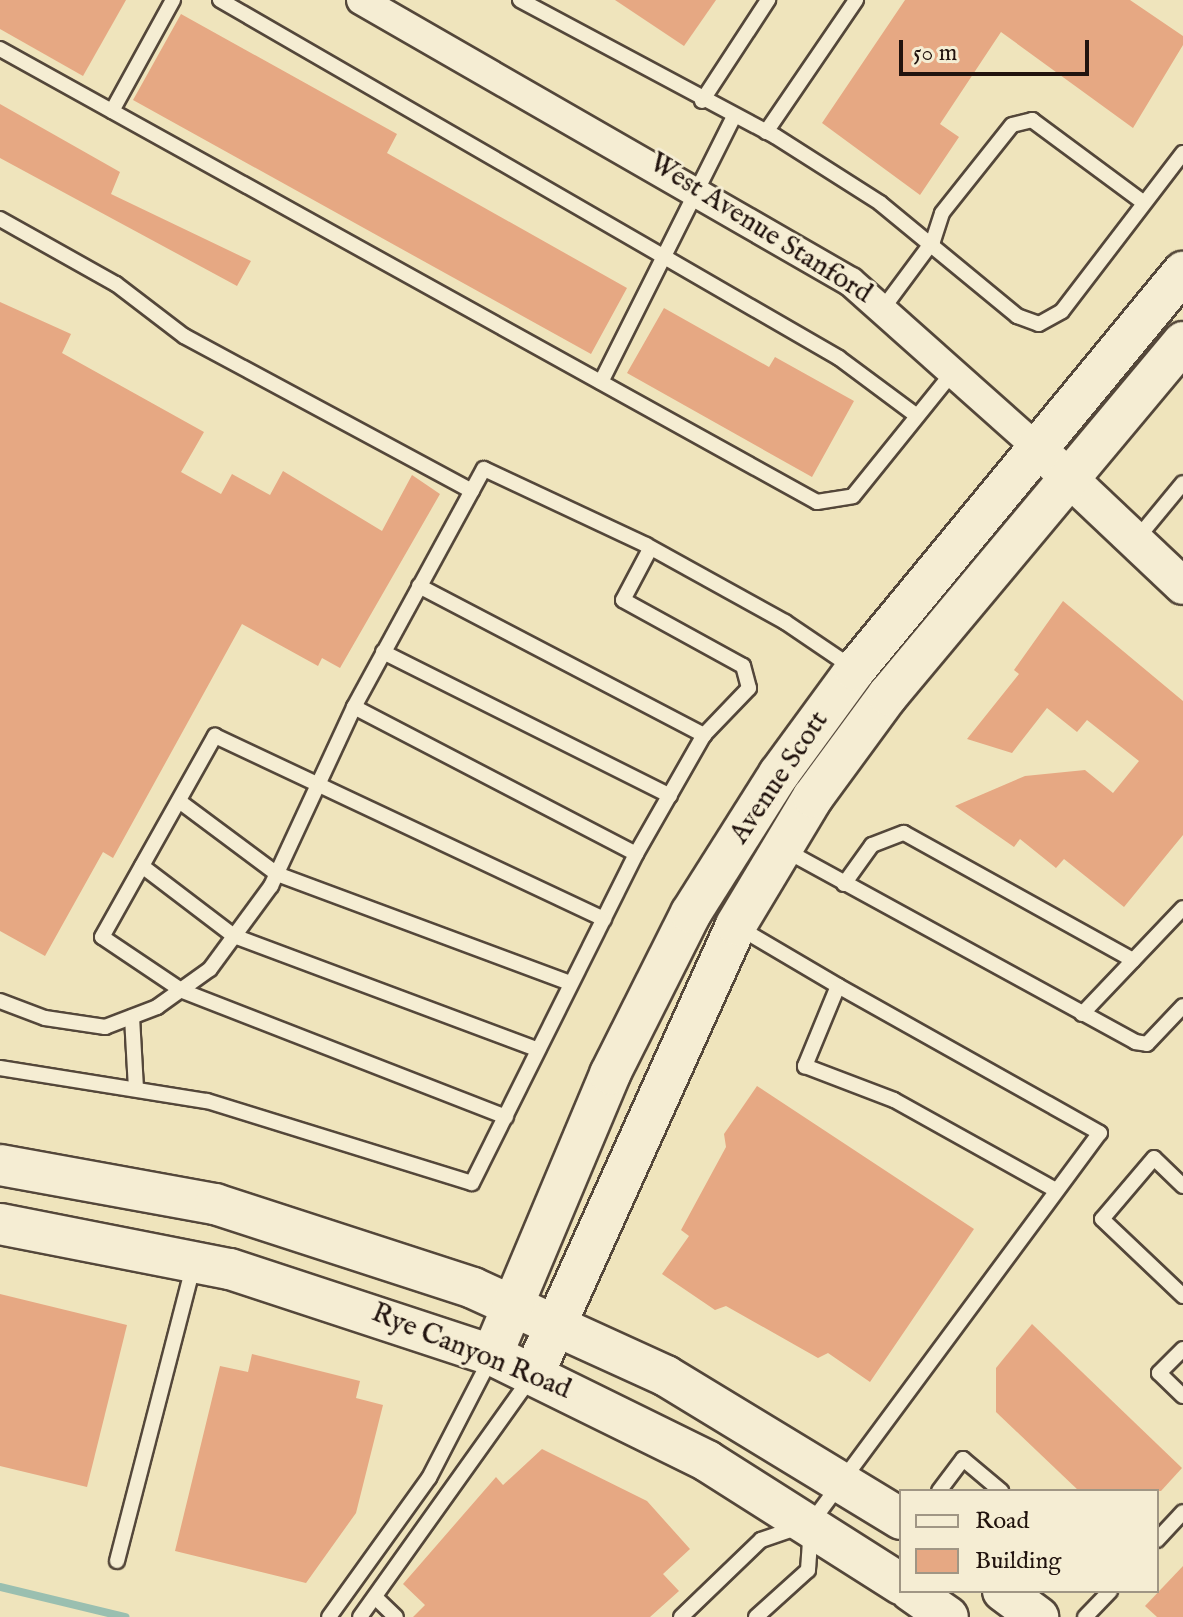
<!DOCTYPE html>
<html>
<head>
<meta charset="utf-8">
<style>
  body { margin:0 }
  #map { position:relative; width:1183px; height:1617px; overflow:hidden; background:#efe4bc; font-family:"IM FELL English",serif }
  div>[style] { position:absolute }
  .stream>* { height:8px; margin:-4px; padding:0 4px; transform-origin:4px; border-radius:4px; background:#9abfb0 }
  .building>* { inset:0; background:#e6a883 }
  .roads { filter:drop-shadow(2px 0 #54473a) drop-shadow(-2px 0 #54473a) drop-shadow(0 2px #54473a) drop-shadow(0 -2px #54473a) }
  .service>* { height:14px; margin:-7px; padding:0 7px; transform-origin:7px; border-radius:7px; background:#f5edd3 }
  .minor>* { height:28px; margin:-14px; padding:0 14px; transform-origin:14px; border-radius:14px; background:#f5edd3 }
  .tertiary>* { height:36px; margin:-18px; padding:0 18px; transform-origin:18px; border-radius:18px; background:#f5edd3 }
  .secondary>* { height:40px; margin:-20px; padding:0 20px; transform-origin:20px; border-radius:20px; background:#f5edd3 }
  span { translate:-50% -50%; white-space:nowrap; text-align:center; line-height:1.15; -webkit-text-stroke:6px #f5edd3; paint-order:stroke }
  .street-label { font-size:28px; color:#21130e }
  .legend { position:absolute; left:899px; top:1489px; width:260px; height:104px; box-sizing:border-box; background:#f5edd3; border:2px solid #a09684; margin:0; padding:10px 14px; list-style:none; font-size:24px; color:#21130e }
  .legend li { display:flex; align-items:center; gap:16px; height:40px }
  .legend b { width:40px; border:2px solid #a09684 }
  .scale { position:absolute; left:899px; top:40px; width:190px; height:36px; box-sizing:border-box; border:4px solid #21130e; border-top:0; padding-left:10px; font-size:24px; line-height:28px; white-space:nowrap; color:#21130e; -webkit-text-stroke:6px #f5edd3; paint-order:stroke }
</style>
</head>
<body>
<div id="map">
  <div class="stream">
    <i style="left:0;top:1587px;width:129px;rotate:13.5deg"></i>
  </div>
  <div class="building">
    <i style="clip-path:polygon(0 0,126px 0,83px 76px,0 29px)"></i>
    <i style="clip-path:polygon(615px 0,716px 0,684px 46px)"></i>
    <i style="clip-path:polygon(905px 0,1130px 0,1183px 36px,1183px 45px,1133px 128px,1001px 32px,940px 124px,959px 137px,920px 195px,822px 123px)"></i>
    <i style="clip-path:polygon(181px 14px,397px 134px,387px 153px,627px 288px,591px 354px,133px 100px)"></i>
    <i style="clip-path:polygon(0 104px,120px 172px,111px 194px,251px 261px,237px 286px,0 158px)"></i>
    <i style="clip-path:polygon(0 302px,71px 334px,62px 353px,204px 432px,181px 472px,221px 494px,232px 474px,270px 495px,283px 471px,382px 531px,412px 475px,440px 494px,340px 668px,322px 658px,318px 666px,242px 624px,113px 858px,103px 852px,45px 956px,0 931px)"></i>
    <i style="clip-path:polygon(664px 308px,769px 367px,775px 357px,854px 401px,812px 477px,627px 373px)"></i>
    <i style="clip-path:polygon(1063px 601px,1183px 701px,1183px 835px,1124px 907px,1064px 859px,1056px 868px,1020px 839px,1014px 847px,955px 806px,1025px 776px,1085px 770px,1113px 793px,1139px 761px,1087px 720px,1077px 732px,1047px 708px,1012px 753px,967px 739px,1019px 674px,1014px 670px)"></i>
    <i style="clip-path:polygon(757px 1086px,974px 1229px,870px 1382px,828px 1353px,818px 1358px,726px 1306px,715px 1310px,662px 1274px,689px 1236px,681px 1230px,726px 1147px,724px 1134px)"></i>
    <i style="clip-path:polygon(0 1294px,127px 1325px,87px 1487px,0 1466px)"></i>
    <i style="clip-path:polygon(1032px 1324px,1182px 1468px,1161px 1491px,1079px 1491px,996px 1412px,996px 1368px)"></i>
    <i style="clip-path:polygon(252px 1354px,360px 1381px,356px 1398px,383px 1405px,356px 1513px,306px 1583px,175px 1551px,220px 1366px,248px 1372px)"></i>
    <i style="clip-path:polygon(542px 1449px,647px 1501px,690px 1549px,663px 1574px,679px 1591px,650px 1617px,413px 1617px,425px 1605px,403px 1584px,496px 1477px,503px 1485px)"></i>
    <i style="clip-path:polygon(1183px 1566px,1183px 1617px,1157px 1617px,1145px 1606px)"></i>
  </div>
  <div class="roads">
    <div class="service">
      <i style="left:220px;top:0;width:715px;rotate:30.04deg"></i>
      <i style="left:839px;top:358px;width:97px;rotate:36.6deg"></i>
      <i style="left:520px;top:0;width:289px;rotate:28.1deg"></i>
      <i style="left:775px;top:136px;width:125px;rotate:32.5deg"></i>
      <i style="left:880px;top:203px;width:178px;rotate:39.5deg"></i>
      <i style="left:1017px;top:316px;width:23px;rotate:20deg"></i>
      <i style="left:1039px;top:324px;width:26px;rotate:-29deg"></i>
      <i style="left:1062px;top:311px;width:199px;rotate:-52.6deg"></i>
      <i style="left:0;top:49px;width:934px;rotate:29.01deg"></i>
      <i style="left:817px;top:502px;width:36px;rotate:-9deg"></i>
      <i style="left:853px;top:496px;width:161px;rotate:-51.1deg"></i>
      <i style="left:702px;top:101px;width:121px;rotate:-56.8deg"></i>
      <i style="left:112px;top:111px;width:127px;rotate:-61.2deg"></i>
      <i style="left:766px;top:132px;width:160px;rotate:-55.7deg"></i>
      <i style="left:0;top:219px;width:133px;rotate:29.3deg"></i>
      <i style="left:116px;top:284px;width:86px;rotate:37.4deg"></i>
      <i style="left:184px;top:336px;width:327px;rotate:28.3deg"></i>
      <i style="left:884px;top:307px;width:82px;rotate:-53.4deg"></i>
      <i style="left:933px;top:241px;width:29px;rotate:-72deg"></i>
      <i style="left:942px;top:213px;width:112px;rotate:-51.5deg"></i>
      <i style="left:1012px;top:125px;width:21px;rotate:-14deg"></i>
      <i style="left:1032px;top:120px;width:138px;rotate:36.5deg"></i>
      <i style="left:601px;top:382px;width:297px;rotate:-63.4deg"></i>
      <i style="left:1135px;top:541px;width:75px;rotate:-50.4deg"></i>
      <i style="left:419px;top:586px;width:322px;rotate:27.6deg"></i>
      <i style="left:383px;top:652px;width:321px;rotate:26.6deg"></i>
      <i style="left:354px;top:707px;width:318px;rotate:27.5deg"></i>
      <i style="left:179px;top:801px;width:122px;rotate:36.7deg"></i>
      <i style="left:277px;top:874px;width:313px;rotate:20.4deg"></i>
      <i style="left:785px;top:850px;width:399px;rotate:28.7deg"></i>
      <i style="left:1135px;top:1042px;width:12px;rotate:9deg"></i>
      <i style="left:1147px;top:1044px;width:52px;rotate:-46.5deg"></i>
      <i style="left:142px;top:866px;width:116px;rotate:37.3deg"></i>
      <i style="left:234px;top:936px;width:322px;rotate:20.5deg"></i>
      <i style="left:844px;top:884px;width:48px;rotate:-54.3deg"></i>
      <i style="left:872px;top:845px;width:34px;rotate:-21deg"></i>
      <i style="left:904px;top:833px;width:262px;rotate:29deg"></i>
      <i style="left:738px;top:927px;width:116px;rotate:30.5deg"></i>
      <i style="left:0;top:1001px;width:48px;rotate:20.7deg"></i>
      <i style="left:45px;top:1018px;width:61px;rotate:8.5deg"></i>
      <i style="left:105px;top:1027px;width:56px;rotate:-21deg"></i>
      <i style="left:157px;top:1007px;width:65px;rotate:-35.6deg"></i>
      <i style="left:210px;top:969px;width:103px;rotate:-53.7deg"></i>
      <i style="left:271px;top:886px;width:197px;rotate:-65.1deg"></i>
      <i style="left:354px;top:707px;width:271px;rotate:-61.4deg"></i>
      <i style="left:484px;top:469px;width:179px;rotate:25.1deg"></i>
      <i style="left:646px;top:545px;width:159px;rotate:29deg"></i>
      <i style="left:785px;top:622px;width:82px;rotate:34.1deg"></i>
      <i style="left:1082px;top:1014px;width:146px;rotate:-46.4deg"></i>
      <i style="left:132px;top:1017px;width:71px;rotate:86.8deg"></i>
      <i style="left:0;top:1068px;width:210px;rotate:9.1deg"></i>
      <i style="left:207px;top:1101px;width:277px;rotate:17.2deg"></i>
      <i style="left:472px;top:1183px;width:368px;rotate:-63.5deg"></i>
      <i style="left:636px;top:854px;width:137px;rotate:-60.3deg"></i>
      <i style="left:704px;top:735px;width:65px;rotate:-46.2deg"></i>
      <i style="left:749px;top:688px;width:23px;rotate:-105deg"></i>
      <i style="left:743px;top:666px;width:137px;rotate:-151.2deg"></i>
      <i style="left:623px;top:600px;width:58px;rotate:-62.1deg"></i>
      <i style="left:506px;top:1117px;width:349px;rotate:-158.7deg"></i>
      <i style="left:181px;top:990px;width:95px;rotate:-146.1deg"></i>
      <i style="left:102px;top:937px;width:231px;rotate:-60.7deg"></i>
      <i style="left:215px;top:736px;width:430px;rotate:25.2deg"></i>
      <i style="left:1183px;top:1186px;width:40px;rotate:-136deg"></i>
      <i style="left:1154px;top:1158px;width:80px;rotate:130.4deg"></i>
      <i style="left:1102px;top:1219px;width:112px;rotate:43.5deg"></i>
      <i style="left:1183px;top:1349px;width:34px;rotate:135deg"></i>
      <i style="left:1159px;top:1373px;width:33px;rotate:44deg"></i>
      <i style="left:939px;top:1491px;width:40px;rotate:-53deg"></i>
      <i style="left:963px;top:1459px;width:50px;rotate:40.1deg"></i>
      <i style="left:1157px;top:1540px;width:38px;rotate:-47deg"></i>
      <i style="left:117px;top:1561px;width:308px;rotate:-75.5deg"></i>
      <i style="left:375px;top:1597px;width:29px;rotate:44deg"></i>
      <i style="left:329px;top:1617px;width:171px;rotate:-54.3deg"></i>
      <i style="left:429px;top:1478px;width:137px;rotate:-62.7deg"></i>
      <i style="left:360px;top:1617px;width:295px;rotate:-54.5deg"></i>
      <i style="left:681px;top:1617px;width:111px;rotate:-43.9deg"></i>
      <i style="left:761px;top:1540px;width:53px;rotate:-18.8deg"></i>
      <i style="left:811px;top:1523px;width:485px;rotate:-53.5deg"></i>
      <i style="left:1100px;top:1133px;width:300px;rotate:-150.7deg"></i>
      <i style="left:838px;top:986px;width:87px;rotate:112.4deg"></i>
      <i style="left:805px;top:1066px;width:95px;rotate:20.9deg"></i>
      <i style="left:894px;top:1100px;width:185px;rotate:29.1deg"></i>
      <i style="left:756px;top:1617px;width:70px;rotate:-42.1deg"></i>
      <i style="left:808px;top:1570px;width:39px;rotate:-86deg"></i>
      <i style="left:1085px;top:1617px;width:36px;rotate:-46deg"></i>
    </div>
    <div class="minor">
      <i style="left:361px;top:0;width:565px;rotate:29.92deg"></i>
      <i style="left:851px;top:282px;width:248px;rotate:41.7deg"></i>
    </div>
    <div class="tertiary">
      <i style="left:1036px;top:447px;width:202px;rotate:43.4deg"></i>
    </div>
    <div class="secondary">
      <i style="left:0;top:1165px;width:219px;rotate:10.3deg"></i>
      <i style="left:215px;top:1204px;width:271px;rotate:18deg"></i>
      <i style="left:473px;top:1288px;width:212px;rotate:24.5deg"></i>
      <i style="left:666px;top:1376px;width:275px;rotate:31.3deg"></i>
      <i style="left:0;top:1224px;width:234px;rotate:11.1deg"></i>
      <i style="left:230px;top:1269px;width:276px;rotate:18.2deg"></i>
      <i style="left:492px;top:1355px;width:240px;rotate:26.2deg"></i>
      <i style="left:707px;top:1461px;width:230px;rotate:32.4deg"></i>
      <i style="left:492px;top:1355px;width:305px;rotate:-67.2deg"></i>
      <i style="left:610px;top:1074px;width:180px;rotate:-63.3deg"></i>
      <i style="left:691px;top:913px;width:165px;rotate:-57.7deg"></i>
      <i style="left:779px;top:774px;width:129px;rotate:-53.8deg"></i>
      <i style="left:855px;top:670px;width:516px;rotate:-50.51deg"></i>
      <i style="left:534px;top:1373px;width:491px;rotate:-65.7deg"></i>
      <i style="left:736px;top:925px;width:149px;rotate:-59deg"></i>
      <i style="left:813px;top:797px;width:127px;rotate:-53.7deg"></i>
      <i style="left:888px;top:695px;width:460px;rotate:-50.1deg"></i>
      <i style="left:911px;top:1591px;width:45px;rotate:35.1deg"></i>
      <i style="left:1003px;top:1591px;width:44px;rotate:36.6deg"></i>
    </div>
  </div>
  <div class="street-label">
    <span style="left:760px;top:229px;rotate:32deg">West Avenue Stanford</span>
    <span style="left:780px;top:778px;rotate:-56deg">Avenue Scott</span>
    <span style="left:471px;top:1352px;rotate:22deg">Rye Canyon Road</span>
  </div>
  <ul class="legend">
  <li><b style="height:10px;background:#f5edd3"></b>Road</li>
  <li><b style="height:22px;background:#e6a883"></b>Building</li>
  </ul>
  <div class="scale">50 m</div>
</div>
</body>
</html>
